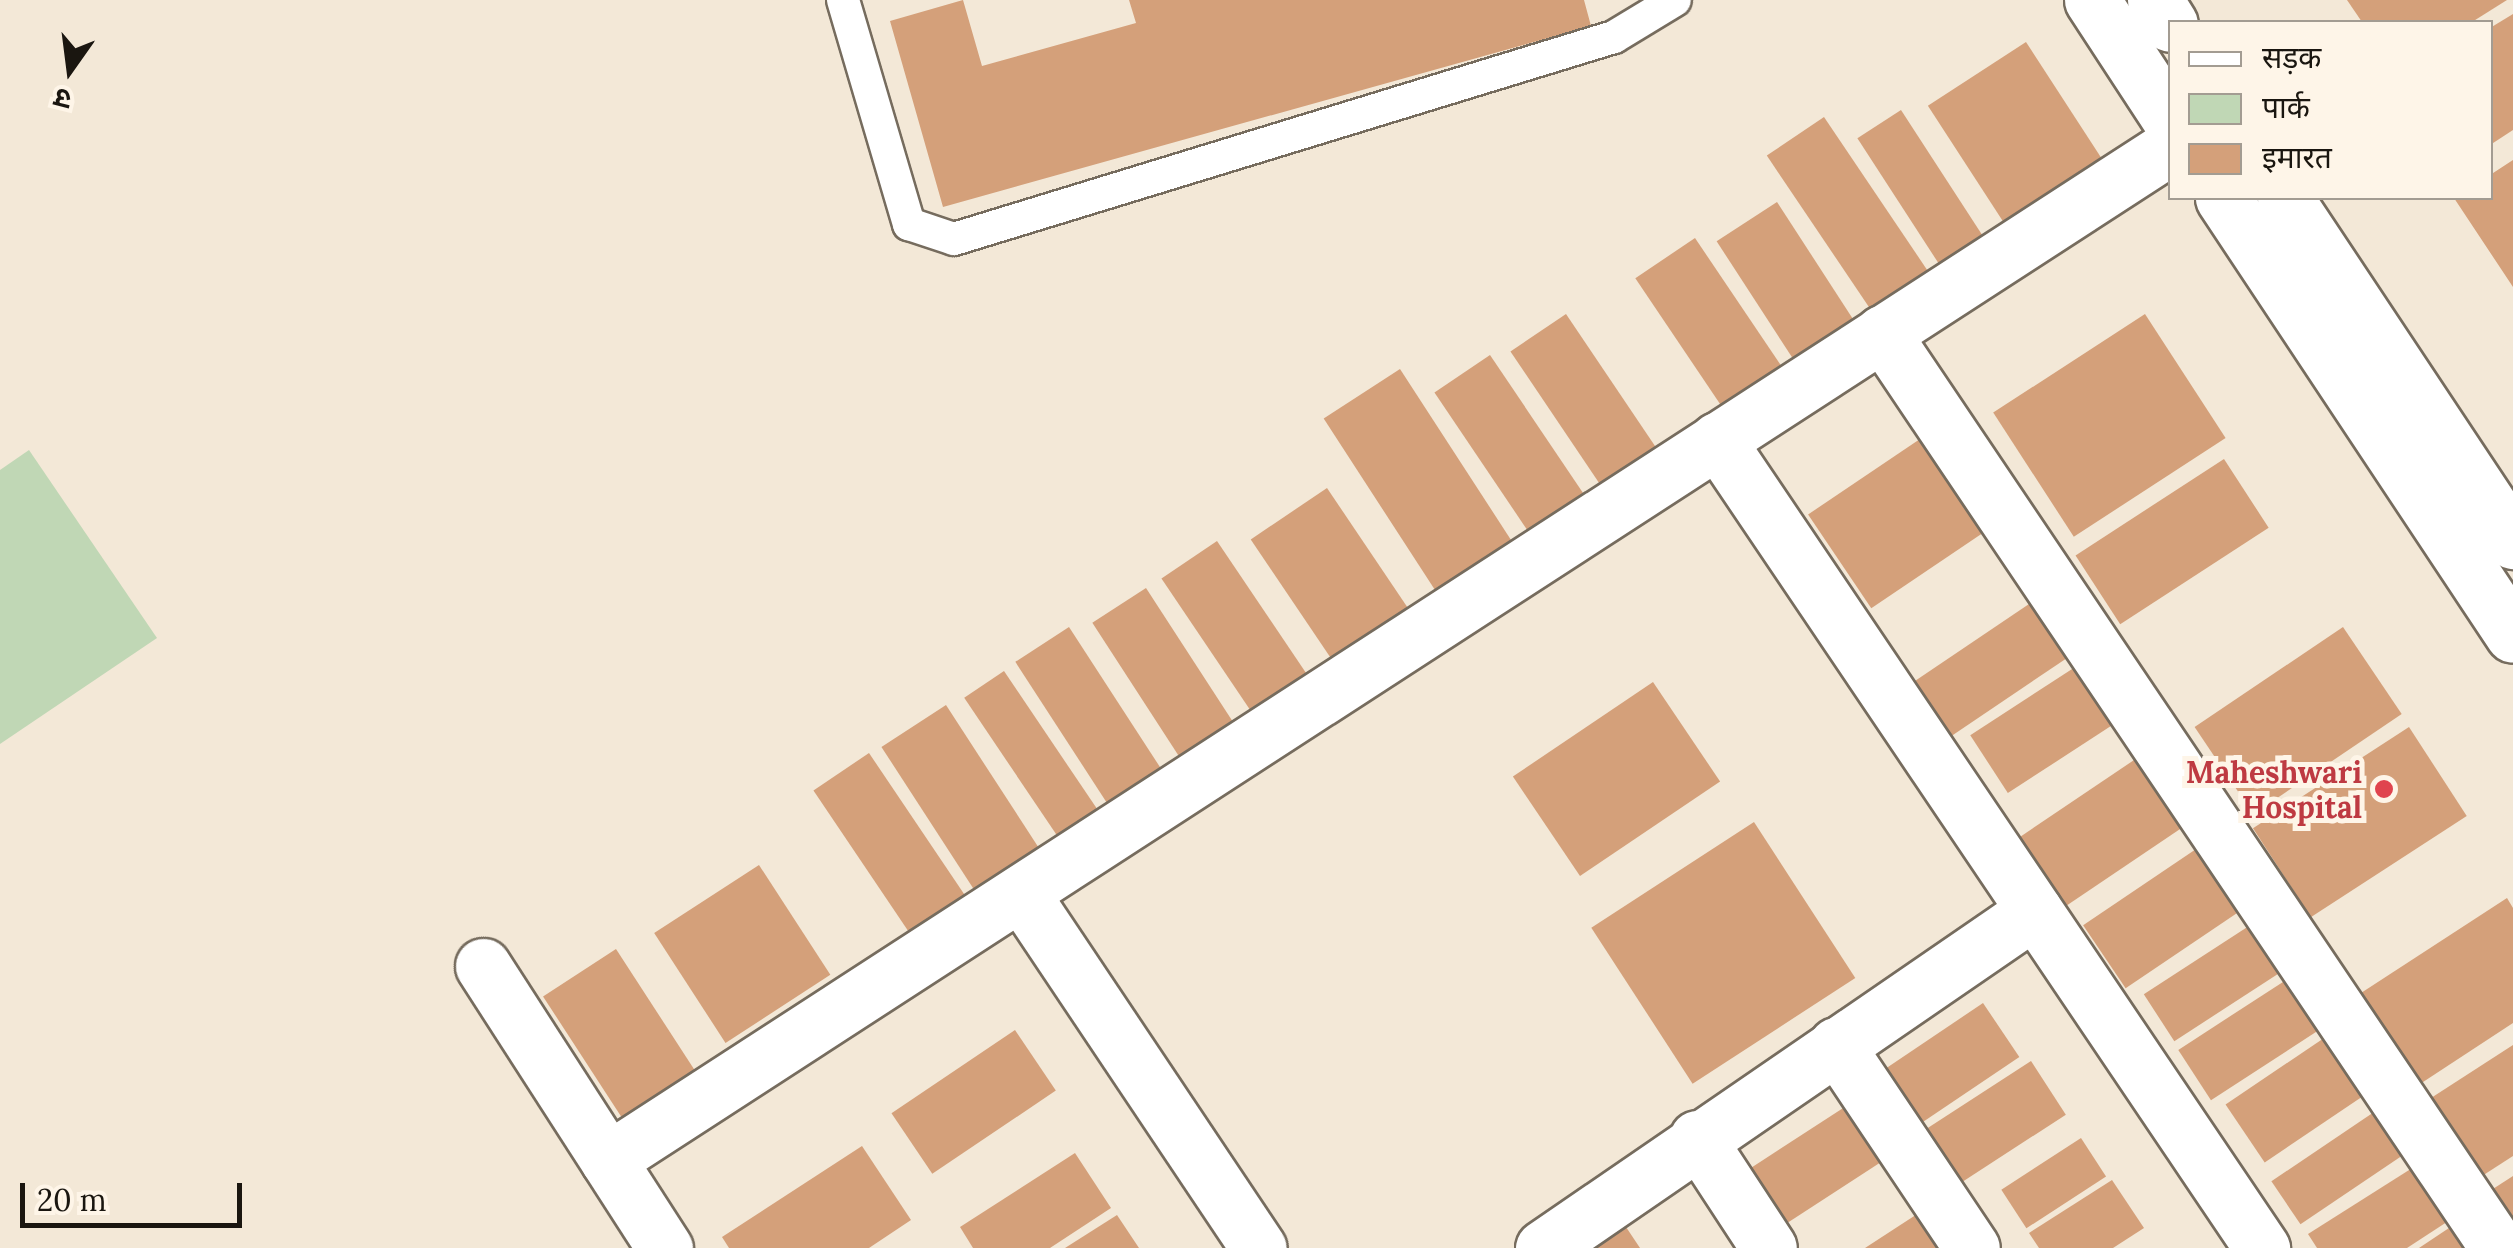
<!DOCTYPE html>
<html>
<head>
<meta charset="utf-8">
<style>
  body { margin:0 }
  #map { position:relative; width:2513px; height:1248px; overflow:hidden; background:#f3e8d7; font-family:Lora,"Noto Sans Devanagari",serif }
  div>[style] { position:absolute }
  .green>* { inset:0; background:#c0d7b5 }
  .building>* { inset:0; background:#d4a07a; transform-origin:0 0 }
  .roads { filter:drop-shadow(2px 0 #766c5e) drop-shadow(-2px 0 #766c5e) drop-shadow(0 2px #766c5e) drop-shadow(0 -2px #766c5e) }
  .lane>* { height:32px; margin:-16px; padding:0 16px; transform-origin:16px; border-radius:16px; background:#fff }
  .street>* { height:55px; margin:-27.5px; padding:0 27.5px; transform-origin:27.5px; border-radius:27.5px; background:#fff }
  .dots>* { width:28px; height:28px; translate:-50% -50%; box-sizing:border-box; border:5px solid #fef5e8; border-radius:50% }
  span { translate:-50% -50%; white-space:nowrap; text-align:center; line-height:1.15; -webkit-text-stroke:10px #fef5e8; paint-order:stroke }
  .health-label { font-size:30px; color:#be3a42; font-weight:700 }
  .right { translate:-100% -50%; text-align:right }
  .legend { position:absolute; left:2168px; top:20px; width:325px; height:180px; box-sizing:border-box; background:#fef5e8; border:2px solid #a39c92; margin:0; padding:12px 18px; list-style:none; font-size:30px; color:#1a1610 }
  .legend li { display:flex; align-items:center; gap:20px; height:50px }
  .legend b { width:50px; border:2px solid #a39c92 }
  .north { position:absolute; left:20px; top:20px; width:100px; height:100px; -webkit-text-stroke:8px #fef5e8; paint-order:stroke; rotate:194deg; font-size:28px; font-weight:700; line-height:40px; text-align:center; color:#1a1610 }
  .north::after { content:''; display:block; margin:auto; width:35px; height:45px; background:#1a1610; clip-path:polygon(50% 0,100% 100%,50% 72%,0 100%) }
  .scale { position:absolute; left:20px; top:1183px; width:222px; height:45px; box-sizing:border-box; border:5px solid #1a1610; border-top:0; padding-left:12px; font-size:30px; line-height:35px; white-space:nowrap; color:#1a1610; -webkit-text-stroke:8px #fef5e8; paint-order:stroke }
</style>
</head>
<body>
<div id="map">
  <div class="green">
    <i style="clip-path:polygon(29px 450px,157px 638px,0 744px,0 470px)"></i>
  </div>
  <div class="building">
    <i style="clip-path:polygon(963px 0,982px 66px,1136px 23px,1129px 0,1584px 0,1591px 26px,943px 207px,890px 21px)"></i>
    <i style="clip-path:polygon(2347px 0,2507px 0,2472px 22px,2362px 22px)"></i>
    <i style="clip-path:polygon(2513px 14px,2513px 130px,2490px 145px,2490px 28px)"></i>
    <i style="left:2026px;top:42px;width:150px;height:117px;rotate:57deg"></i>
    <i style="left:1901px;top:110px;width:164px;height:52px;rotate:57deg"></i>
    <i style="left:1824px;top:117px;width:195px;height:69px;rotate:56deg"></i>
    <i style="clip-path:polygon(2513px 160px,2513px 287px,2454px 198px,2490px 198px,2490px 175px)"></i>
    <i style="left:1777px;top:202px;width:154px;height:72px;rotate:57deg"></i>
    <i style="left:1695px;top:238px;width:157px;height:72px;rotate:56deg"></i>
    <i style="left:1566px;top:314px;width:167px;height:67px;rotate:56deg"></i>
    <i style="left:2145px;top:314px;width:148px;height:181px;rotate:57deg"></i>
    <i style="left:1490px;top:355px;width:186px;height:67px;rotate:56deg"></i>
    <i style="left:1400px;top:369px;width:219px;height:91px;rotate:57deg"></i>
    <i style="left:1920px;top:439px;width:113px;height:135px;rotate:56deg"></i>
    <i style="left:2224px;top:459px;width:82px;height:177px;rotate:57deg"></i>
    <i style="left:1327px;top:488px;width:154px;height:92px;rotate:56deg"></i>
    <i style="left:1217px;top:541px;width:174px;height:67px;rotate:56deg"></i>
    <i style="left:1146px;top:588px;width:175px;height:64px;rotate:57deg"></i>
    <i style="left:2032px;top:602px;width:66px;height:143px;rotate:56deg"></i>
    <i style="left:1069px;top:627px;width:179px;height:64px;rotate:57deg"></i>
    <i style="left:2343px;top:627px;width:105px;height:179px;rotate:56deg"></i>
    <i style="left:2086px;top:660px;width:69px;height:138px;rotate:57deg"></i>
    <i style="left:1004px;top:671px;width:185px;height:48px;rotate:56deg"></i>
    <i style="left:1653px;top:682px;width:120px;height:169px;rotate:56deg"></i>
    <i style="left:946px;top:705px;width:186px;height:77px;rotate:57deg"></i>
    <i style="left:2409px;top:727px;width:106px;height:186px;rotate:57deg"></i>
    <i style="left:869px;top:753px;width:189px;height:67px;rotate:56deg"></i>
    <i style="left:2140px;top:756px;width:83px;height:156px;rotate:56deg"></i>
    <i style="left:1754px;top:822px;width:186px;height:194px;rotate:57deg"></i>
    <i style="left:2205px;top:843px;width:76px;height:147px;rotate:56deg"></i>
    <i style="left:759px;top:865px;width:131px;height:125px;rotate:57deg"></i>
    <i style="clip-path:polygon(2507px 898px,2513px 908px,2513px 1023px,2420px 1084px,2361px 993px)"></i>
    <i style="left:2252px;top:924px;width:56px;height:129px;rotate:57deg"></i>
    <i style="left:616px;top:949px;width:152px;height:87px;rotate:57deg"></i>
    <i style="left:2289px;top:978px;width:60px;height:132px;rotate:57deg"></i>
    <i style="left:1983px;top:1003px;width:65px;height:124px;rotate:56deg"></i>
    <i style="left:1015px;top:1030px;width:73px;height:149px;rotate:56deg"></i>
    <i style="left:2330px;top:1034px;width:70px;height:126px;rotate:56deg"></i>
    <i style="clip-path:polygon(2513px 1045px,2513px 1156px,2482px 1176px,2431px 1098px)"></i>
    <i style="left:2031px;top:1061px;width:64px;height:142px;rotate:57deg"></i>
    <i style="left:1854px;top:1101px;width:66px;height:134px;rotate:57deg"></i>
    <i style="left:2380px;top:1108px;width:52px;height:131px;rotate:56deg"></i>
    <i style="left:2081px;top:1138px;width:46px;height:95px;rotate:57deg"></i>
    <i style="clip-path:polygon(862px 1146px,911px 1220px,869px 1248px,729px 1248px,722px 1237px)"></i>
    <i style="clip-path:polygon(1075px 1153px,1111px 1208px,1050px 1248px,973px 1248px,960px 1227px)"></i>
    <i style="clip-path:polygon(2417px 1165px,2453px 1218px,2407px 1248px,2317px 1248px,2308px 1234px)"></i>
    <i style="clip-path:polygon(2513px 1176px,2513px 1243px,2482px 1196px)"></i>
    <i style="clip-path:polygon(2112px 1180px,2144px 1228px,2113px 1248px,2039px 1248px,2029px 1233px)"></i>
    <i style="clip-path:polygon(1928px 1207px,1955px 1248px,1865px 1248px)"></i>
    <i style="clip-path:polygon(1117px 1215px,1139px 1248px,1065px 1248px)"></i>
    <i style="clip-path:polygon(2461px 1220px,2479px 1248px,2419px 1248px)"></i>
    <i style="clip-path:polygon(1626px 1227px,1640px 1248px,1593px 1248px)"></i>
  </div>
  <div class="roads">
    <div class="lane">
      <i style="left:843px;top:0;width:234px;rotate:73.6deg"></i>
      <i style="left:909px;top:224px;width:47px;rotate:18.4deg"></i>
      <i style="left:954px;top:239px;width:690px;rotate:-17.02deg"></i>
      <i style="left:1614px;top:37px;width:71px;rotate:-31.2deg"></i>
    </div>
    <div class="street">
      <i style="left:2092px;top:0;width:142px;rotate:56.8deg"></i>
      <i style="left:2155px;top:0;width:28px;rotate:58deg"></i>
      <i style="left:2223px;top:198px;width:524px;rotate:56.43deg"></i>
      <i style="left:2285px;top:198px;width:412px;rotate:56.4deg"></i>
      <i style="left:1882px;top:333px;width:1103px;rotate:56.05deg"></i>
      <i style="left:1717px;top:440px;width:975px;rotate:56deg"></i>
      <i style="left:1021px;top:893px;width:427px;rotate:56.2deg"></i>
      <i style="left:483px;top:966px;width:336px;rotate:57.2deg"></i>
      <i style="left:1836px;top:1045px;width:244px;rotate:56.2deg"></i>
      <i style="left:1697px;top:1138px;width:131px;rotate:56.8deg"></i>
      <i style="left:608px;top:1160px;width:1862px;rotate:-32.96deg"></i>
      <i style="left:1543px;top:1248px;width:596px;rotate:-34.46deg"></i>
    </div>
  </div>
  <div class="dots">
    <i style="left:2384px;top:789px;background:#e0444e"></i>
  </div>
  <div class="health-label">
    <span class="right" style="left:2362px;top:789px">Maheshwari<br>Hospital</span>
  </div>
  <ul class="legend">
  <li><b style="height:12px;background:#fff"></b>सड़क</li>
  <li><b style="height:28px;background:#c0d7b5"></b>पार्क</li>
  <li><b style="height:28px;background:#d4a07a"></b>इमारत</li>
  </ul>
  <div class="north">उ</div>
  <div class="scale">20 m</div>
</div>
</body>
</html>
